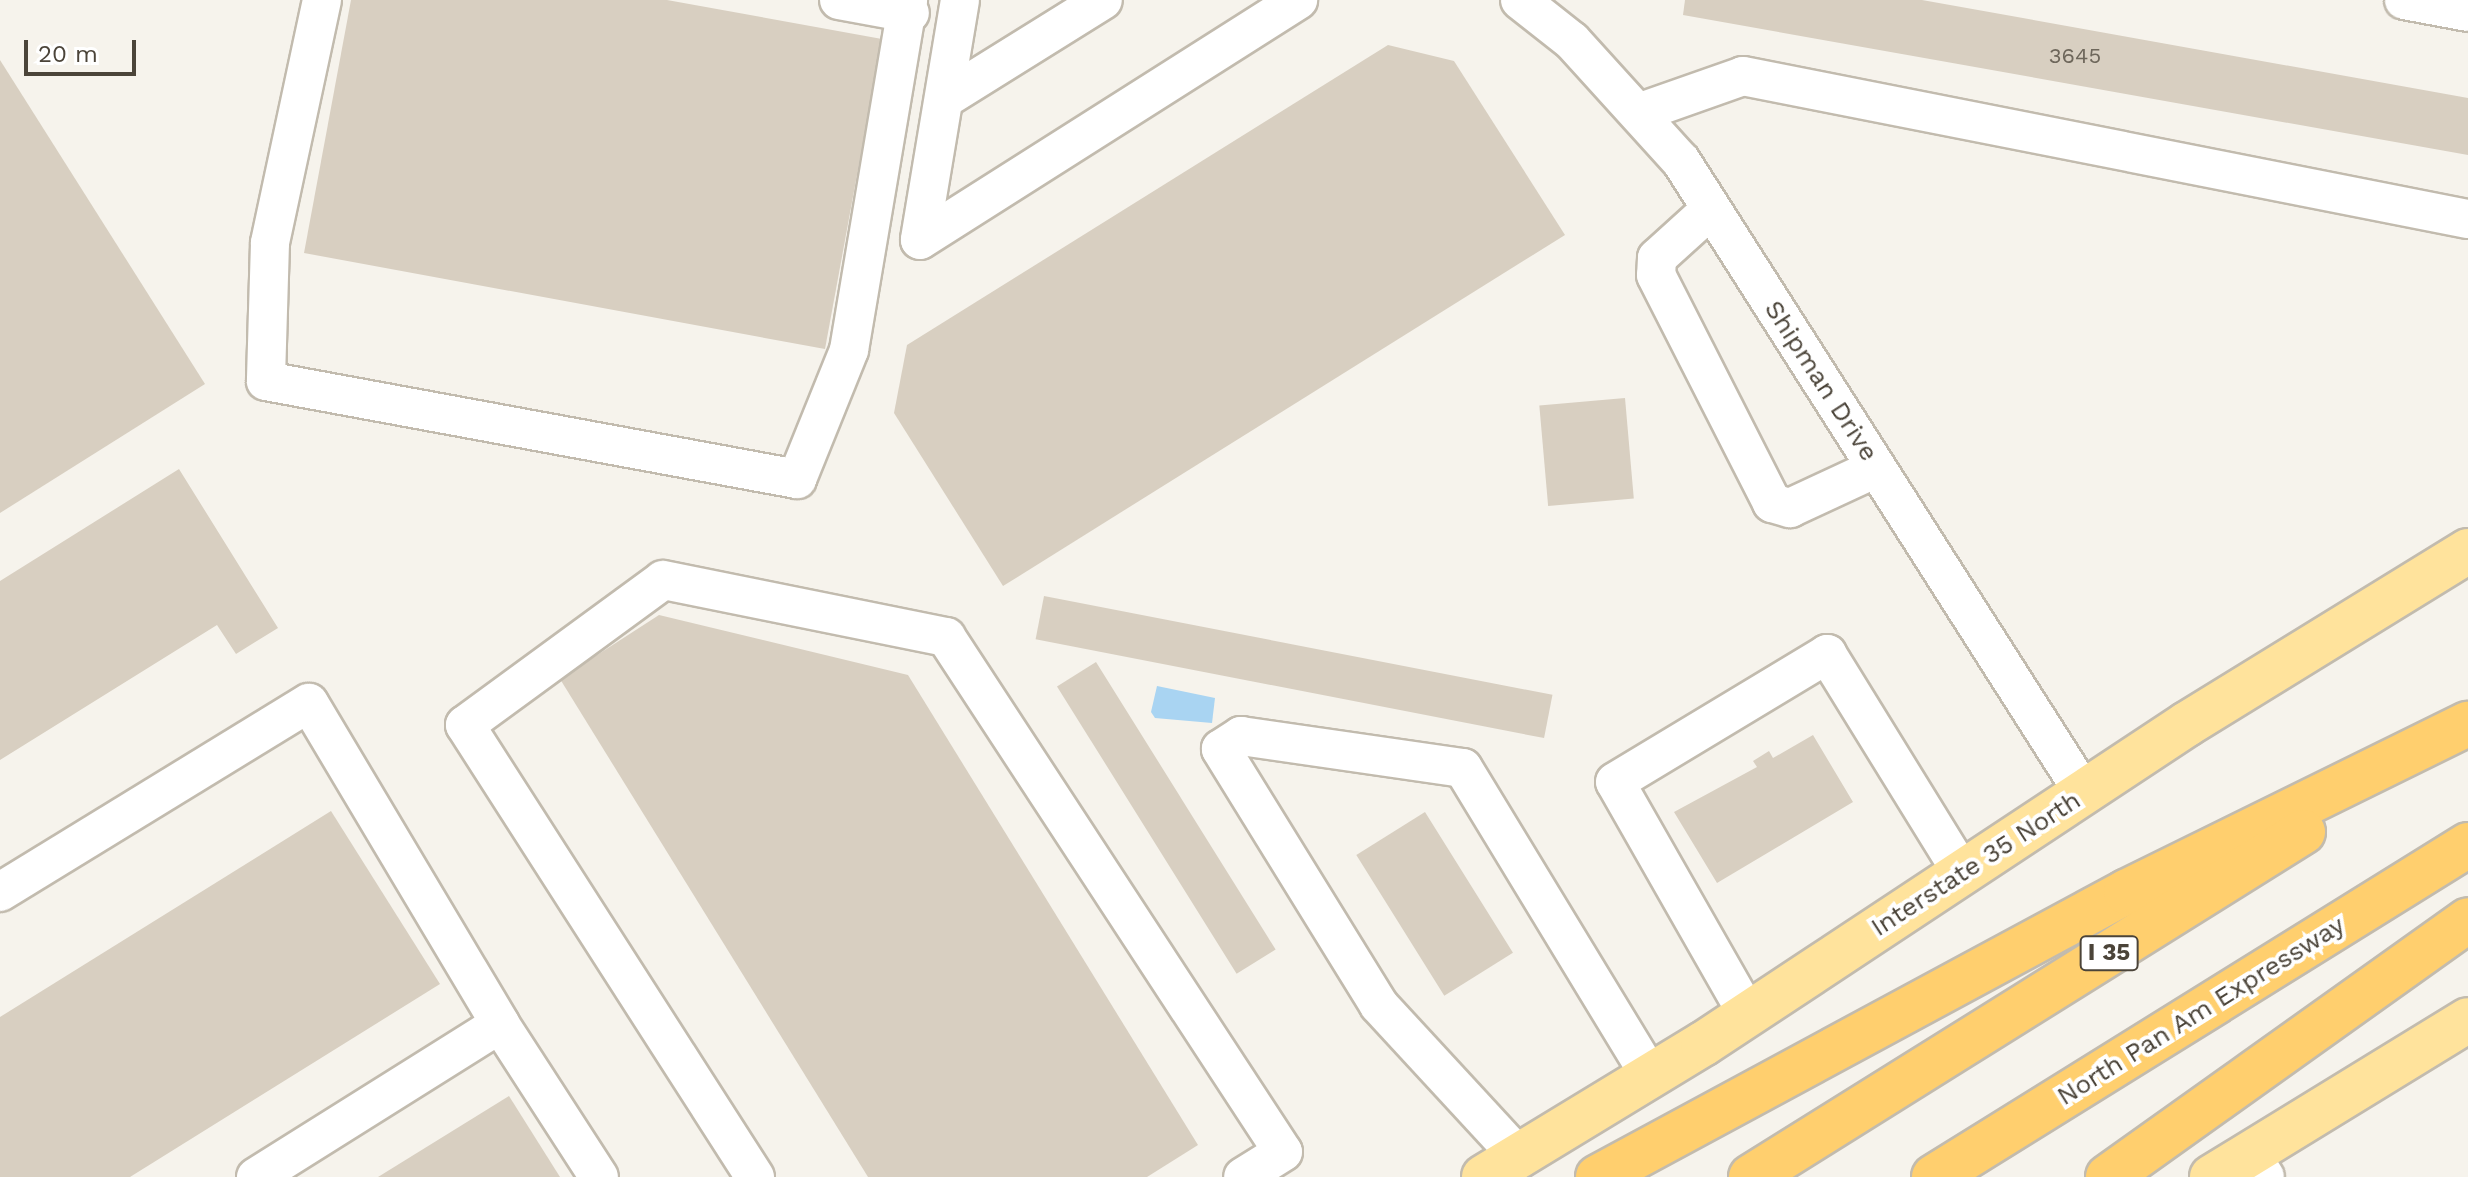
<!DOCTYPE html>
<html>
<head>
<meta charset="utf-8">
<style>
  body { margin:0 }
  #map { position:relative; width:2468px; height:1177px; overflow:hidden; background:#f6f3ec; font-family:"Work Sans",sans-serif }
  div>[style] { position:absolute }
  .water>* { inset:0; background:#a9d4f2 }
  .building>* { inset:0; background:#d8cfc1; transform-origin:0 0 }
  .roads { filter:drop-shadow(2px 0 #c2bbae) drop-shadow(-2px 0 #c2bbae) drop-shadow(0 2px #c2bbae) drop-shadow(0 -2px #c2bbae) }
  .minor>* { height:38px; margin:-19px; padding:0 19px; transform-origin:19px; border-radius:19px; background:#fff }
  .major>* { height:44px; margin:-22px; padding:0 22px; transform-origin:22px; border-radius:22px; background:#ffe39c }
  .highway>* { height:44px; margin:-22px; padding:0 22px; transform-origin:22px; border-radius:22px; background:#ffcf6e }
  span { translate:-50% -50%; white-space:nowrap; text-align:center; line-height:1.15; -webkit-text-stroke:8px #fff; paint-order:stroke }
  .number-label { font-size:22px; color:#6e675b }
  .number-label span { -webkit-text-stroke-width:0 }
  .shield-label span { padding:2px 6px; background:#fff; border:2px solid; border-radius:6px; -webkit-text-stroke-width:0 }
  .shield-label { font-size:24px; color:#4b4439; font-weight:700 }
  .street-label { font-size:26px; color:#4b4439 }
  .scale { position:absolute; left:24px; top:40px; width:112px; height:36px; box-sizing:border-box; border:4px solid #4b4439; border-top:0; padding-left:10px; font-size:24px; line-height:28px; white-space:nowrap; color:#4b4439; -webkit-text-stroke:6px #fff; paint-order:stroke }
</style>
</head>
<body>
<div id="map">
  <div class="water">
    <i style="clip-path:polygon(1157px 686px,1215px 698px,1212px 723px,1155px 718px,1151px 712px)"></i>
  </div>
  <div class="building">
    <i style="clip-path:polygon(351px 0,667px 0,882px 39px,825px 349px,304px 253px)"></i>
    <i style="clip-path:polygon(1685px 0,1922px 0,2468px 98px,2468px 155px,1683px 15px)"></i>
    <i style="clip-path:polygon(1388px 45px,1454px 61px,1565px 235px,1003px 586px,894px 413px,907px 345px)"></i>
    <i style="clip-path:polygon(0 60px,205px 384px,0 513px)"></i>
    <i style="left:1625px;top:398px;width:101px;height:86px;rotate:85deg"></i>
    <i style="clip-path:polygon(179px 469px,278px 628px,236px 654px,217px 625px,0 760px,0 581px)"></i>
    <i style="left:1044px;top:596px;width:518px;height:44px;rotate:11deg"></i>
    <i style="clip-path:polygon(659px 615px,908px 675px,1198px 1145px,1147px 1177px,868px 1177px,560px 679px)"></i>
    <i style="left:1096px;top:662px;width:339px;height:46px;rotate:58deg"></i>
    <i style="clip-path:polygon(1813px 735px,1853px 802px,1717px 883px,1674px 812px,1757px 767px,1753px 761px,1769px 751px,1773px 758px)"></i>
    <i style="clip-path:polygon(331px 811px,440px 984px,130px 1177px,0 1177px,0 1017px)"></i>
    <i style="left:1425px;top:812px;width:166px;height:81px;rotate:58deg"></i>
    <i style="clip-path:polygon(509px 1096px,560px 1177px,378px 1177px)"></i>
  </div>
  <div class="roads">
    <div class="minor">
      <i style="left:322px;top:0;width:249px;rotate:102.1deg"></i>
      <i style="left:270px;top:243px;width:138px;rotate:91.7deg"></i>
      <i style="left:266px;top:381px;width:540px;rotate:10.46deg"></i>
      <i style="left:797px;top:479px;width:139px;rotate:-68deg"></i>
      <i style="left:849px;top:350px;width:355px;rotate:-80.4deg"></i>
      <i style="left:839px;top:0;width:72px;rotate:10.4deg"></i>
      <i style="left:960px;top:0;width:243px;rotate:99.5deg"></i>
      <i style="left:920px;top:240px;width:448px;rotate:-32.4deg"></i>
      <i style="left:1520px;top:0;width:66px;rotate:38.3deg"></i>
      <i style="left:1572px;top:41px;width:162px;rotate:47.8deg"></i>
      <i style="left:1681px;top:161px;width:750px;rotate:57.48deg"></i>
      <i style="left:2404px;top:0;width:65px;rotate:10.6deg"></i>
      <i style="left:944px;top:99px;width:187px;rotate:-31.9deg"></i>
      <i style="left:1641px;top:112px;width:108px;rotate:-19.4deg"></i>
      <i style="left:1743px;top:76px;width:739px;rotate:11.16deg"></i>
      <i style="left:1711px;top:209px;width:73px;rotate:137.8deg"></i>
      <i style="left:1657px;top:258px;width:17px;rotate:93deg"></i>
      <i style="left:1656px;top:275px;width:256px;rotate:63deg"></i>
      <i style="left:1772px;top:503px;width:19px;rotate:16deg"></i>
      <i style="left:1790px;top:508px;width:95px;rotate:-24.9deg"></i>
      <i style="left:0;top:892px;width:362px;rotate:-31.5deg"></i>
      <i style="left:309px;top:703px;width:374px;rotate:59.2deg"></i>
      <i style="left:1748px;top:1015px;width:268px;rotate:-119.7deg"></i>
      <i style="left:1615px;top:782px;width:248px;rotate:-31.1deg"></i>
      <i style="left:1827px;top:654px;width:257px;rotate:58.3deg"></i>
      <i style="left:2250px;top:1153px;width:28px;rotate:58deg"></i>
      <i style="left:1520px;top:1158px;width:208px;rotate:-132.7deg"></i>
      <i style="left:1379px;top:1005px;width:301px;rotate:-121.7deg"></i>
      <i style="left:1221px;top:749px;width:24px;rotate:-33deg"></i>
      <i style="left:1241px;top:736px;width:224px;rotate:8.2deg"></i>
      <i style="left:1463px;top:768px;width:362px;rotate:58.7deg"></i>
      <i style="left:256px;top:1177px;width:288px;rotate:-32.1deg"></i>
      <i style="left:500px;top:1024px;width:182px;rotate:57.1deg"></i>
      <i style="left:755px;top:1177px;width:537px;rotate:-122.68deg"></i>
      <i style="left:465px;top:725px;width:245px;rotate:-36.2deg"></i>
      <i style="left:663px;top:580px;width:289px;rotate:11.4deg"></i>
      <i style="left:946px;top:637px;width:615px;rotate:56.8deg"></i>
      <i style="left:1283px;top:1152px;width:47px;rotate:148deg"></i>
    </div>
    <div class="major">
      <i style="left:1484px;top:1177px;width:256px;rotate:-31.3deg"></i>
      <i style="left:1703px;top:1044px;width:580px;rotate:-33.47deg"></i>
      <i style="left:2187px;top:724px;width:330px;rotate:-31.6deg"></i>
      <i style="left:2212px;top:1177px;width:300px;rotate:-31.5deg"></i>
    </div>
    <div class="highway">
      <i style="left:1598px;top:1177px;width:600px;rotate:-28.36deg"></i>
      <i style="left:2126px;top:892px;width:381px;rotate:-26.2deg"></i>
      <i style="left:1751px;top:1177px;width:651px;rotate:-32.01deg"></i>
      <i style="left:1934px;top:1177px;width:629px;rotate:-31.87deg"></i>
      <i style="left:2108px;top:1177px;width:442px;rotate:-35.5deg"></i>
    </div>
  </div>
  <div class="number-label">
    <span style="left:2075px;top:56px">3645</span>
  </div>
  <div class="shield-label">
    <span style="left:2109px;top:953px">I 35</span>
  </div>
  <div class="street-label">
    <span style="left:1821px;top:381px;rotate:57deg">Shipman Drive</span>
    <span style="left:1976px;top:864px;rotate:-33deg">Interstate 35 North</span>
    <span style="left:2201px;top:1011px;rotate:-32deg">North Pan Am Expressway</span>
  </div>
  <div class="scale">20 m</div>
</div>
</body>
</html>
